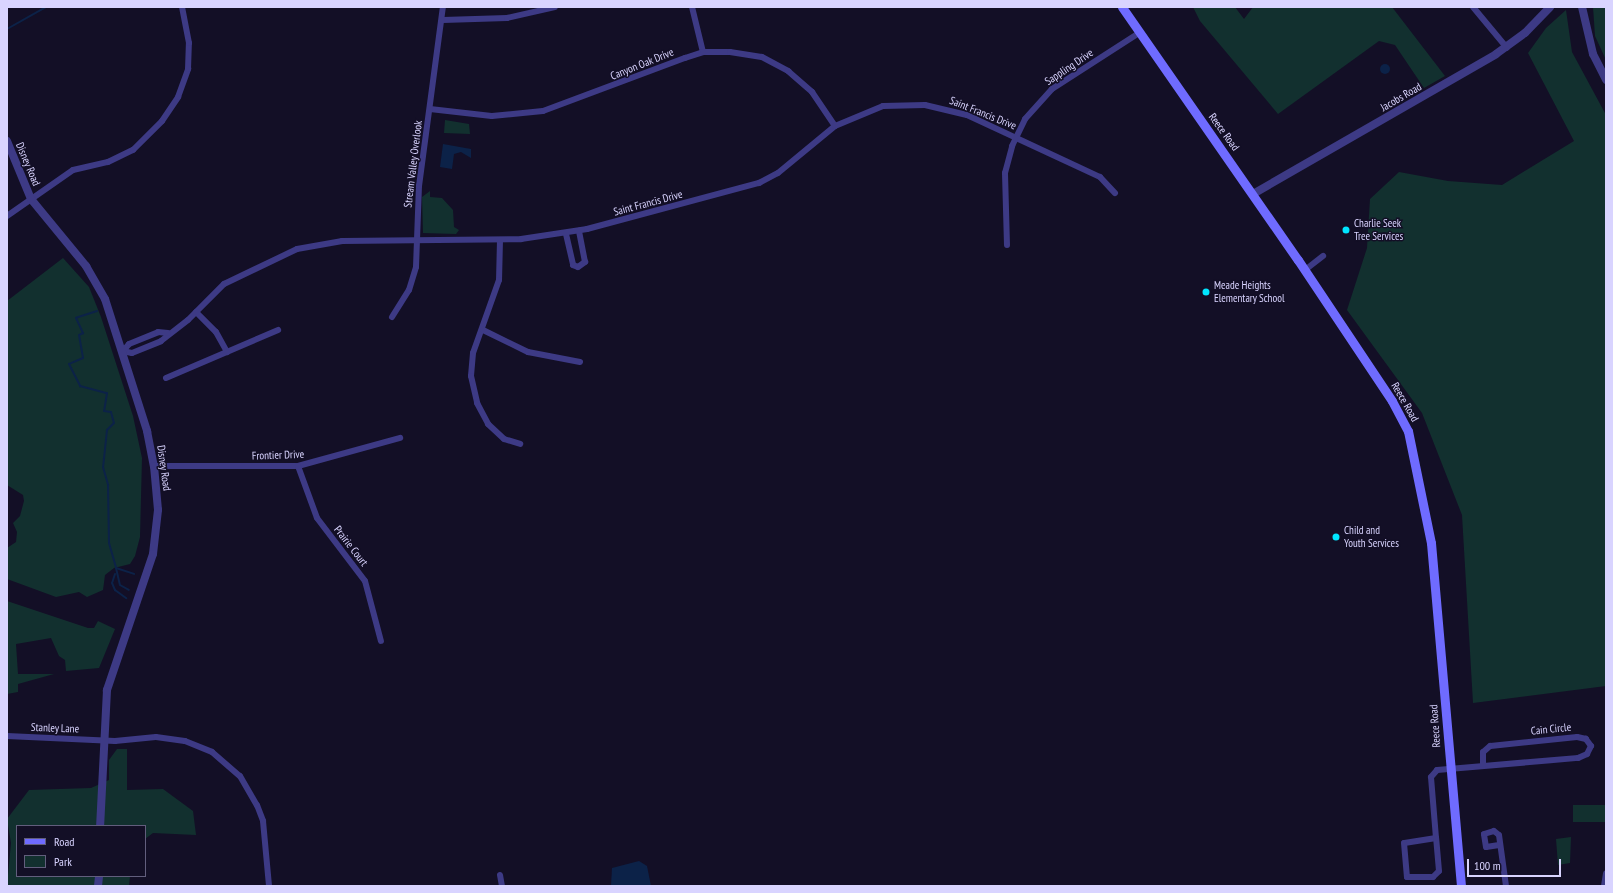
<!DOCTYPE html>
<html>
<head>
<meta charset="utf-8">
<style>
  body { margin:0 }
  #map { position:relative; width:1613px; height:893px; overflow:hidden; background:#130f26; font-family:"PT Sans Narrow",sans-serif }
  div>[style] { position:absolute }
  .green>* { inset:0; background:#12302f; transform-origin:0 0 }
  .water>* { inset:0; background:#0c2248 }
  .round { border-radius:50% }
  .stream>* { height:2px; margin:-1px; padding:0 1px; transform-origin:1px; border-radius:1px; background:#0c2248 }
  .minor>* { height:6px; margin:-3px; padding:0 3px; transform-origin:3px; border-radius:3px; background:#3d3a85 }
  .tertiary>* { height:8px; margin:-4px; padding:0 4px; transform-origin:4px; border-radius:4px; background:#3d3a85 }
  .secondary>* { height:9px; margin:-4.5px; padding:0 4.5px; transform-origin:4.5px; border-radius:4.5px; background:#6f6bff }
  .dots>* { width:11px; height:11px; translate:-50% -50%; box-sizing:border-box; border:2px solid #130f26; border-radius:50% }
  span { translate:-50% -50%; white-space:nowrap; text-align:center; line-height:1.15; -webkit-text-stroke:3px #130f26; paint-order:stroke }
  .street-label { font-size:11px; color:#d9d4ff }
  .poi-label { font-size:11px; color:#d9d4ff }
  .left { translate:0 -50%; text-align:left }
  .frame { position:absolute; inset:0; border:8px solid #d9d4ff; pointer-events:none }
  .legend { position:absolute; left:16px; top:825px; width:130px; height:52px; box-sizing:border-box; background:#130f26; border:1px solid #625e7d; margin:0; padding:5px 7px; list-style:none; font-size:12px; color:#d9d4ff }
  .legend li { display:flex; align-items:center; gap:8px; height:20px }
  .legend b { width:20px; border:1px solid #625e7d }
  .scale { position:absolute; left:1467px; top:859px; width:94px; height:18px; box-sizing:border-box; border:2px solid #d9d4ff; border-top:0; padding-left:5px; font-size:12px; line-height:14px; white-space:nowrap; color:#d9d4ff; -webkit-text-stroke:3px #130f26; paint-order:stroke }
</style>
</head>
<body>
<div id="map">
  <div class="green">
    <i style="clip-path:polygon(1193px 7px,1235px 7px,1244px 19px,1253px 7px,1392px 7px,1445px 76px,1424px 88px,1395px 45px,1379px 41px,1278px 114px,1200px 21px)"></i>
    <i style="clip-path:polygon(1593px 7px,1606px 7px,1606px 60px,1595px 36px)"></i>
    <i style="clip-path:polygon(1566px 10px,1572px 52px,1606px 115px,1606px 686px,1473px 703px,1462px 515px,1422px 413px,1347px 310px,1367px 248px,1370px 199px,1399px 172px,1448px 181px,1502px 185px,1574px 141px,1528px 53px,1546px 28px)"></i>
    <i style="clip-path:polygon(445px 120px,469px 124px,470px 134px,444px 133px)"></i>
    <i style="clip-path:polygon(430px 191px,430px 197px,442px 198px,453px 210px,454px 227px,459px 230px,456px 234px,423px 233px,422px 197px)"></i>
    <i style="clip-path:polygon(63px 258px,89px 287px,101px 317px,133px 416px,142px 458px,140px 537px,135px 556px,130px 564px,114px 568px,105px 575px,103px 590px,87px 597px,79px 592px,56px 597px,7px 579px,7px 548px,16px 542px,17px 532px,13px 523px,20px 516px,24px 501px,23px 495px,7px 485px,7px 301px)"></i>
    <i style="clip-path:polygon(7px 601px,88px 628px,94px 628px,98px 621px,115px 629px,99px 668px,66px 671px,65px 660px,59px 656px,51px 638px,16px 644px,18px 674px,54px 674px,18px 684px,18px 692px,7px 694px)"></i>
    <i style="clip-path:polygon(117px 749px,127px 749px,127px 790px,163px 789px,193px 811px,196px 835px,153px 833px,145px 839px,145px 826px,17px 826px,17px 876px,130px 876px,129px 886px,7px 886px,11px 843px,7px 819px,29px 790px,91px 788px,109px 780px,109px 760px)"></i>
    <i style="left:1606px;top:805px;width:17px;height:33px;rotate:90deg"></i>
    <i style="clip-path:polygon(1571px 837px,1570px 863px,1558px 865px,1556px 839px)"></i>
  </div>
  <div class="water">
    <i class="round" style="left:1380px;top:64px;width:10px;height:10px"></i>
    <i style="clip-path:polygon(443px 144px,471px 149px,471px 158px,461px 152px,454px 154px,452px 169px,440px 167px)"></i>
    <i style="clip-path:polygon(639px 861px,647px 866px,651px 886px,611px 886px,612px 868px)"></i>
  </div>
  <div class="stream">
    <i style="left:7px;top:29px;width:45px;rotate:-29.4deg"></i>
    <i style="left:97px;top:311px;width:22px;rotate:162deg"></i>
    <i style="left:76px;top:318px;width:17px;rotate:65deg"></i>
    <i style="left:83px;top:333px;width:4px;rotate:153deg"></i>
    <i style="left:79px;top:335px;width:23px;rotate:80deg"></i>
    <i style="left:83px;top:358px;width:15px;rotate:157deg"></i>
    <i style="left:69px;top:364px;width:25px;rotate:63deg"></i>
    <i style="left:80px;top:386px;width:28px;rotate:15deg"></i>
    <i style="left:107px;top:393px;width:18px;rotate:99deg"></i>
    <i style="left:104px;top:411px;width:7px;rotate:8deg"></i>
    <i style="left:111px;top:412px;width:11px;rotate:75deg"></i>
    <i style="left:114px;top:423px;width:10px;rotate:135deg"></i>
    <i style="left:107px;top:430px;width:37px;rotate:96deg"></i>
    <i style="left:103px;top:467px;width:19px;rotate:74deg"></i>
    <i style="left:108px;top:485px;width:58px;rotate:89deg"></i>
    <i style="left:109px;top:543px;width:26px;rotate:74deg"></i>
    <i style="left:116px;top:568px;width:19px;rotate:18deg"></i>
    <i style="left:116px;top:568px;width:17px;rotate:77deg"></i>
    <i style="left:120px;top:585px;width:10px;rotate:29deg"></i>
    <i style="left:115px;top:574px;width:9px;rotate:108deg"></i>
    <i style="left:112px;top:583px;width:8px;rotate:67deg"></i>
    <i style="left:115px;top:590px;width:14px;rotate:36deg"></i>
  </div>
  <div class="minor">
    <i style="left:692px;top:7px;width:46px;rotate:76.3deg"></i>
    <i style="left:1473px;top:7px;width:53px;rotate:50.3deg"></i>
    <i style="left:443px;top:20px;width:64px;rotate:-1.8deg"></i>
    <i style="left:507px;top:18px;width:49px;rotate:-12.9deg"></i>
    <i style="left:430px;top:109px;width:62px;rotate:6.4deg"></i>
    <i style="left:492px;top:116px;width:51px;rotate:-5.6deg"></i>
    <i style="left:543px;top:111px;width:152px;rotate:-20.5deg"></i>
    <i style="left:685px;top:58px;width:19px;rotate:-18deg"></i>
    <i style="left:703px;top:52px;width:27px"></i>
    <i style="left:730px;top:52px;width:32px;rotate:9deg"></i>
    <i style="left:762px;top:57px;width:30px;rotate:28deg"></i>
    <i style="left:788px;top:71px;width:32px;rotate:41deg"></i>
    <i style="left:812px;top:92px;width:41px;rotate:55.9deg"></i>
    <i style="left:7px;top:216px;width:80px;rotate:-34.9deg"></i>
    <i style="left:73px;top:170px;width:36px;rotate:-13deg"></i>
    <i style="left:108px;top:162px;width:28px;rotate:-26deg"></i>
    <i style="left:133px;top:150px;width:41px;rotate:-45deg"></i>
    <i style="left:162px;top:121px;width:29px;rotate:-56deg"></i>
    <i style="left:178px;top:97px;width:30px;rotate:-70deg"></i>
    <i style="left:188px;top:69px;width:26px;rotate:-88deg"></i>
    <i style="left:189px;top:43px;width:37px;rotate:-101deg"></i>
    <i style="left:566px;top:234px;width:32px;rotate:77deg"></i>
    <i style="left:573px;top:265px;width:5px;rotate:22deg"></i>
    <i style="left:578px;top:267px;width:9px;rotate:-36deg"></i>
    <i style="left:585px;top:262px;width:32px;rotate:-101deg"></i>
    <i style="left:500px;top:240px;width:40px;rotate:91.4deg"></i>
    <i style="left:499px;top:280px;width:77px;rotate:109.6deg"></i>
    <i style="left:473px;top:353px;width:23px;rotate:95deg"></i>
    <i style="left:471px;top:376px;width:28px;rotate:77deg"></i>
    <i style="left:477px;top:403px;width:24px;rotate:62deg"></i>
    <i style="left:488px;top:424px;width:22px;rotate:43deg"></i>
    <i style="left:504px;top:439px;width:17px;rotate:17deg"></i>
    <i style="left:1007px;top:245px;width:72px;rotate:-91.6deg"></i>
    <i style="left:1005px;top:173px;width:28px;rotate:-75deg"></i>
    <i style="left:1012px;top:146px;width:30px;rotate:-64deg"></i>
    <i style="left:1025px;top:119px;width:40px;rotate:-48deg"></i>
    <i style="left:1052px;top:89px;width:103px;rotate:-32.8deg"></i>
    <i style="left:1305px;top:270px;width:23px;rotate:-38deg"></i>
    <i style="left:196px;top:312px;width:28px;rotate:45deg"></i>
    <i style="left:216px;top:332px;width:23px;rotate:61deg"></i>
    <i style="left:392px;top:317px;width:32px;rotate:-58deg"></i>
    <i style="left:409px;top:290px;width:24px;rotate:-73deg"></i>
    <i style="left:416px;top:267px;width:81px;rotate:-87.9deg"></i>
    <i style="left:419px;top:186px;width:181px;rotate:-82.4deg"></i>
    <i style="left:483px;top:330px;width:50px;rotate:26.1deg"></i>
    <i style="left:528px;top:352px;width:53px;rotate:10.9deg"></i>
    <i style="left:123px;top:351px;width:9px;rotate:13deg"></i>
    <i style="left:132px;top:353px;width:31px;rotate:-22deg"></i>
    <i style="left:161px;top:341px;width:34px;rotate:-38deg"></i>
    <i style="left:188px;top:320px;width:51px;rotate:-45deg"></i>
    <i style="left:224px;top:284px;width:81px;rotate:-25.6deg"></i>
    <i style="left:297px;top:249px;width:46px;rotate:-10.1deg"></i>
    <i style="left:342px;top:241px;width:179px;rotate:-0.6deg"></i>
    <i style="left:521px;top:239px;width:67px;rotate:-8.6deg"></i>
    <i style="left:587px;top:229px;width:178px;rotate:-15deg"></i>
    <i style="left:759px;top:183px;width:21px;rotate:-28deg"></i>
    <i style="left:778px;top:173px;width:74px;rotate:-39.5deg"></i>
    <i style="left:835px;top:126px;width:52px;rotate:-22.6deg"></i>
    <i style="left:883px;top:106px;width:42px;rotate:-1.4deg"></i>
    <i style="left:925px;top:105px;width:43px;rotate:13.4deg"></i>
    <i style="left:967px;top:115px;width:147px;rotate:25deg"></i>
    <i style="left:1100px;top:177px;width:22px;rotate:47deg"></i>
    <i style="left:123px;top:351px;width:9px;rotate:-49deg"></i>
    <i style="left:129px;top:344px;width:31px;rotate:-22deg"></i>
    <i style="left:158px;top:332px;width:10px;rotate:6deg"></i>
    <i style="left:166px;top:378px;width:122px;rotate:-23.2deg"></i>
    <i style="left:154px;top:466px;width:144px"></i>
    <i style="left:298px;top:466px;width:106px;rotate:-15.4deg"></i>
    <i style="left:298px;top:466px;width:55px;rotate:69.9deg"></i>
    <i style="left:317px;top:518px;width:79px;rotate:52.7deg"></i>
    <i style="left:365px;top:581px;width:62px;rotate:75.1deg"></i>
    <i style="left:7px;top:736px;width:108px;rotate:2.7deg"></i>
    <i style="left:115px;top:741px;width:41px;rotate:-5.6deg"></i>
    <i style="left:156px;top:737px;width:29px;rotate:8deg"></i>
    <i style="left:185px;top:741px;width:29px;rotate:22deg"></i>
    <i style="left:212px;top:752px;width:37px;rotate:41deg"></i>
    <i style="left:240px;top:776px;width:34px;rotate:60deg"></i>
    <i style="left:257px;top:805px;width:17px;rotate:69deg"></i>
    <i style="left:263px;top:821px;width:65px;rotate:84.7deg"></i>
    <i style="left:1436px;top:838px;width:32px;rotate:171deg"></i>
    <i style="left:1404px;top:843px;width:34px;rotate:85deg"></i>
    <i style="left:1407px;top:877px;width:26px"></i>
    <i style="left:1433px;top:877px;width:8px;rotate:-45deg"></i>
    <i style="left:1439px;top:871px;width:33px;rotate:-95deg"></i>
    <i style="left:1436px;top:838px;width:61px;rotate:-94.7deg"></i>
    <i style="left:1431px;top:777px;width:9px;rotate:-49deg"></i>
    <i style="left:1437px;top:770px;width:142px;rotate:-4.9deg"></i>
    <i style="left:1578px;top:758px;width:10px;rotate:-24deg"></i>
    <i style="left:1587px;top:754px;width:9px;rotate:-63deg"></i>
    <i style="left:1591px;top:746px;width:9px;rotate:-126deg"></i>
    <i style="left:1586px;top:739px;width:9px;rotate:-167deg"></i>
    <i style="left:1577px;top:737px;width:87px;rotate:174.1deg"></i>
    <i style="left:1490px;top:746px;width:9px;rotate:139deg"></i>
    <i style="left:1483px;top:752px;width:14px;rotate:90deg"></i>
    <i style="left:1499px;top:845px;width:13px;rotate:171deg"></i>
    <i style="left:1486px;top:847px;width:13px;rotate:-99deg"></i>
    <i style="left:1484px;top:834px;width:10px;rotate:-17deg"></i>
    <i style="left:1494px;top:831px;width:6px;rotate:39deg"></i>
    <i style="left:1499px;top:835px;width:51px;rotate:82.2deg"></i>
    <i style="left:500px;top:875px;width:11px;rotate:80deg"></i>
    <i style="left:1604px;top:886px;width:13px;rotate:-81deg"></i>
  </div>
  <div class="tertiary">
    <i style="left:1582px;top:7px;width:48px;rotate:76.8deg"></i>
    <i style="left:1593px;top:54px;width:29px;rotate:63deg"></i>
    <i style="left:7px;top:141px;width:63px;rotate:67.5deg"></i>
    <i style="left:31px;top:199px;width:87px;rotate:50.6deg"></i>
    <i style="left:86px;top:266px;width:38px;rotate:60deg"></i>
    <i style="left:105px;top:299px;width:139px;rotate:72.3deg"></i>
    <i style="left:147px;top:431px;width:36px;rotate:79deg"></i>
    <i style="left:154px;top:466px;width:44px;rotate:84.8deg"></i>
    <i style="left:158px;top:510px;width:44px;rotate:96.5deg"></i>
    <i style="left:153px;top:554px;width:144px;rotate:108.7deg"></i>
    <i style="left:107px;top:690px;width:136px;rotate:92.9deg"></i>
    <i style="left:1253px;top:194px;width:280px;rotate:-29.9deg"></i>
    <i style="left:1496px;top:54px;width:36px;rotate:-36deg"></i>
    <i style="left:1525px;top:33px;width:36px;rotate:-46deg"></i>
    <i style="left:98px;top:886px;width:10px;rotate:-84deg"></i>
  </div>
  <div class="secondary">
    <i style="left:1122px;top:7px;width:308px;rotate:55.2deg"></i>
    <i style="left:1298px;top:260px;width:169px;rotate:56.3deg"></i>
    <i style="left:1392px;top:401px;width:34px;rotate:62deg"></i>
    <i style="left:1408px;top:431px;width:114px;rotate:78.4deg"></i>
    <i style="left:1431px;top:543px;width:344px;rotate:85deg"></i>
  </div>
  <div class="dots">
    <i style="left:1346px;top:230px;background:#00e5ff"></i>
    <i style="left:1206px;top:292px;background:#00e5ff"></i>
    <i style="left:1336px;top:537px;background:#00e5ff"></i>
  </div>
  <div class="street-label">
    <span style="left:642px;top:64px;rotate:-22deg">Canyon Oak Drive</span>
    <span style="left:1069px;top:67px;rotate:-34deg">Sappling Drive</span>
    <span style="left:1401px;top:97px;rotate:-30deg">Jacobs Road</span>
    <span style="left:983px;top:113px;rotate:22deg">Saint Francis Drive</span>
    <span style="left:1224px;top:132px;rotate:54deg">Reece Road</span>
    <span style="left:28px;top:164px;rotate:67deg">Disney Road</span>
    <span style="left:413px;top:164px;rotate:-83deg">Stream Valley Overlook</span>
    <span style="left:648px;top:203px;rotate:-15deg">Saint Francis Drive</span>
    <span style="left:1405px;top:402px;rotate:60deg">Reece Road</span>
    <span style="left:278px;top:455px;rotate:-2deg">Frontier Drive</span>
    <span style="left:164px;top:468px;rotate:82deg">Disney Road</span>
    <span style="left:351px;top:546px;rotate:52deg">Prairie Court</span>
    <span style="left:1435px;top:726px;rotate:-94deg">Reece Road</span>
    <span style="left:55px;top:728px;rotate:2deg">Stanley Lane</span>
    <span style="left:1551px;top:729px;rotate:-6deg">Cain Circle</span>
  </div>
  <div class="poi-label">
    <span class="left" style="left:1354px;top:230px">Charlie Seek<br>Tree Services</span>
    <span class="left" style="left:1214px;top:292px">Meade Heights<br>Elementary School</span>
    <span class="left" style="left:1344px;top:537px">Child and<br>Youth Services</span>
  </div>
  <div class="frame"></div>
  <ul class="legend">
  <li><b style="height:5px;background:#6f6bff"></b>Road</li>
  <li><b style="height:11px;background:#12302f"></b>Park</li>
  </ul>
  <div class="scale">100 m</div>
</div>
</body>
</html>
